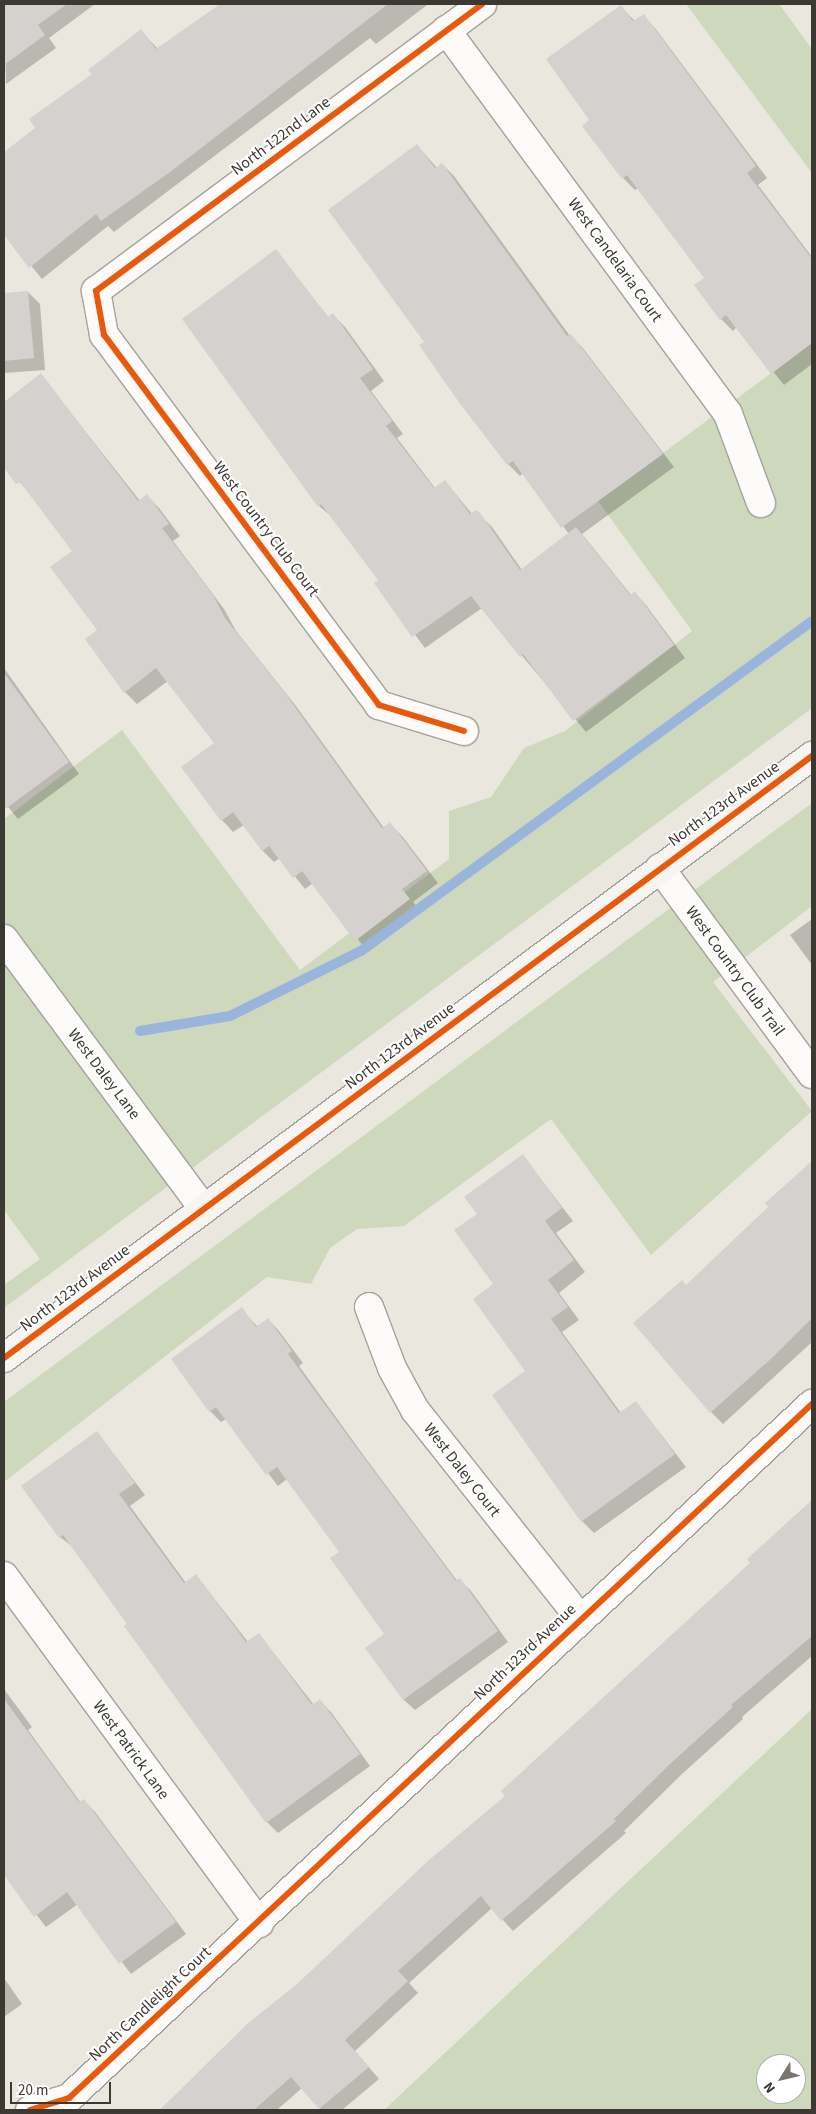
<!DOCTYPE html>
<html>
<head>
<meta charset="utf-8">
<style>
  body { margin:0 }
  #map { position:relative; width:816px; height:2114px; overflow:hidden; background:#eae7df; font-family:"Source Sans 3",sans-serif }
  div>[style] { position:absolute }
  .green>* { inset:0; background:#ced8bd }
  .shadow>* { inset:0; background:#0003 }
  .stream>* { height:10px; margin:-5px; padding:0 5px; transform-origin:5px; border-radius:5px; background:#9ab5dc }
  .building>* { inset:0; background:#d5d1ce }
  .roads { filter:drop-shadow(1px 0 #a5a29c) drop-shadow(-1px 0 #a5a29c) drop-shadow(0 1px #a5a29c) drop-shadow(0 -1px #a5a29c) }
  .street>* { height:28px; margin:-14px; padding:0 14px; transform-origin:14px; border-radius:14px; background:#fcfbfa }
  .secondary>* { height:28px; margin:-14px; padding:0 14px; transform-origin:14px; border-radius:14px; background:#f7f5f2 }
  .cycleway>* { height:6px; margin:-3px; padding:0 3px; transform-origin:3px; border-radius:3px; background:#e8590c }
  span { translate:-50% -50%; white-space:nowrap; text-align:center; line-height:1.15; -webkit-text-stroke:4px #fff; paint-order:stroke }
  .street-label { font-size:16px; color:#3c3933 }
  .frame { position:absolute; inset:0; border:5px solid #3c3933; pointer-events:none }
  .north { position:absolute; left:756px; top:2054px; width:50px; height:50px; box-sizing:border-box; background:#fff; border:1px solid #b1b0ad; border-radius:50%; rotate:234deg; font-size:14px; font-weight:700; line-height:20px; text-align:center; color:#3c3933 }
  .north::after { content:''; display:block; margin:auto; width:18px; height:22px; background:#79766f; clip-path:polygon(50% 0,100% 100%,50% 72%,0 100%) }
  .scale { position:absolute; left:10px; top:2082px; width:101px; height:22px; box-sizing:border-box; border:2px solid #3c3933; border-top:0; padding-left:6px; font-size:15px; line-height:18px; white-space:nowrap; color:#3c3933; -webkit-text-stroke:4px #fff; paint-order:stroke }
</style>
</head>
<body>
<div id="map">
  <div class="green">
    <i style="clip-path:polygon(686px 4px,779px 4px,812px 49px,812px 173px)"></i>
    <i style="clip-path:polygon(812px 343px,812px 708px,4px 1308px,4px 1285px,40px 1259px,4px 1210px,4px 819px,122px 730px,300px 970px,449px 859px,449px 811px,491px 797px,524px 748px,565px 731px,692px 631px,598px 501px)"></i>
    <i style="clip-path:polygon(812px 803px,812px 906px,713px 982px,812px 1111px,651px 1255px,551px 1119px,404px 1226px,357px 1229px,330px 1248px,311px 1284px,267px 1277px,4px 1482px,4px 1402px)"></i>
    <i style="clip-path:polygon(evenodd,812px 1709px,812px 2110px,384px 2110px,812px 1709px,766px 2064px,796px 2064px,796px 2094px,766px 2094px,766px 2064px)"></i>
  </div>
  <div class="shadow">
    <i style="clip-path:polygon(4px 4px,95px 4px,49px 38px,56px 48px,6px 84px)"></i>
    <i style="clip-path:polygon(222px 4px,427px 5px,376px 44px,370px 38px,114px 232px,108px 226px,42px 279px,4px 233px,4px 154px,37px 129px,141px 31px,158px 49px)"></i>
    <i style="clip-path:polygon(621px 7px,635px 21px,643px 16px,655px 28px,767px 178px,758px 185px,812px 257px,812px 364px,784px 385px,737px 327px,733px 331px,721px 319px,706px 278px,638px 188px,635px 190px,623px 178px,583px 126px,591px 121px)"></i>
    <i style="clip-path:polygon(417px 145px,437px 168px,442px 164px,454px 176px,570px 336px,582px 347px,674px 467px,582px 534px,631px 595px,635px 593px,646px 605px,685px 658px,586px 732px,482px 608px,425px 648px,376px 583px,380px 580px,332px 517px,319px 506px,276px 251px,329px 318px,333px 315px,345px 327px,384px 381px,371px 391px,403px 434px,397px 438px,435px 488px,445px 481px,472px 514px,476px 512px,492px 527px,522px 570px,569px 534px,523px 473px,520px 476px,508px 464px,426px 342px)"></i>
    <i style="clip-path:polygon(28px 292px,40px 304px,45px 370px,4px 373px,4px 294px)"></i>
    <i style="clip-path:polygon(41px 375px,140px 501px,147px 496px,159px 508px,180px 536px,173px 541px,224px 609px,236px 631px,296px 706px,384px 828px,390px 824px,402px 836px,438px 883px,413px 902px,421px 912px,368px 952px,313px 883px,305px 889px,280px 858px,274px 862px,263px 851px,244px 825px,233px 832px,222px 820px,216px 743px,168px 681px,137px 704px,125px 692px,98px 631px,74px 551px,31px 494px,4px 466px,4px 403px)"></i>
    <i style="clip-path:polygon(4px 668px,79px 774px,18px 819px,4px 802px)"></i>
    <i style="clip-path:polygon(812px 919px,812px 965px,790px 935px)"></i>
    <i style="clip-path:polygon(523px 1156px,573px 1221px,556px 1233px,585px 1272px,559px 1293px,579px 1320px,562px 1332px,621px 1413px,636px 1402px,686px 1467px,594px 1533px,582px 1521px,495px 1284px,478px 1215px)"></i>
    <i style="clip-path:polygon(812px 1163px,812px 1342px,723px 1424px,711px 1412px,687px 1286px,770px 1207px,767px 1203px)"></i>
    <i style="clip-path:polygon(241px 1309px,258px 1327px,268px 1319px,279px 1331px,303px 1363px,299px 1366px,364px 1456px,458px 1582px,460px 1580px,471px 1591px,508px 1642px,415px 1710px,403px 1699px,386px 1634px,340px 1552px,287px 1479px,278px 1486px,226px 1419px,221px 1422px,210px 1411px)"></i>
    <i style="clip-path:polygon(97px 1432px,145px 1495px,130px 1506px,186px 1583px,196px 1575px,248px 1642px,259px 1634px,314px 1705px,320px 1701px,331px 1712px,370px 1766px,278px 1833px,267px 1822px,73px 1547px,60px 1537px)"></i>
    <i style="clip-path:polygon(812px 1502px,812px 1656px,742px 1717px,743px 1719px,682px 1774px,624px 1831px,626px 1833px,513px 1931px,492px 1908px,409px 1983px,418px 1993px,355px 2051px,379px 2079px,342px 2110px,321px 2110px,302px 2088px,277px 2110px,160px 2110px,247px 2025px,298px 1985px,507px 1796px,751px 1563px,748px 1559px)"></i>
    <i style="clip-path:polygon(4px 1689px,32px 1727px,28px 1730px,81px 1803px,84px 1801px,95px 1812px,186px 1934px,131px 1974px,78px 1904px,46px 1927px,4px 1873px,4px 1859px,9px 1855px,4px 1847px)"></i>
    <i style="clip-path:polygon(4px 1978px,22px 2004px,4px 2017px)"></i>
  </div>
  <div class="stream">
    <i style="left:140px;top:1031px;width:91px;rotate:-9.5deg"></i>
    <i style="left:230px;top:1016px;width:146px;rotate:-26.4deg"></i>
    <i style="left:361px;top:951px;width:559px;rotate:-36.19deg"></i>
  </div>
  <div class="building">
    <i style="clip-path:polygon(4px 4px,67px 4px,38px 25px,45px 35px,4px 65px)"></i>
    <i style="clip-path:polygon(220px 4px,388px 4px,170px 172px,101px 221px,96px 214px,29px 268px,4px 235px,4px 152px,35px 128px,29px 119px,92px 74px,88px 70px,141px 29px,156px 49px)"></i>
    <i style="clip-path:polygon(621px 5px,633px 21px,644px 14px,756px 166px,747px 173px,812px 259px,812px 343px,771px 374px,726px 315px,720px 320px,694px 285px,704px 278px,627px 175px,622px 179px,582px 126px,589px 120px,546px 59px)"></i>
    <i style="clip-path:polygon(417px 144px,435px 168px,442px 163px,567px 336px,571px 334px,663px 454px,561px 528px,513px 461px,507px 465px,458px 401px,419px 345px,424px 342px,328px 210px)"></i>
    <i style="clip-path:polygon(276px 249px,328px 317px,333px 313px,373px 369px,360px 378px,392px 421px,386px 426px,434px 488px,445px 480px,470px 514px,476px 510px,480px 513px,520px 570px,576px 527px,630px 595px,635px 591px,674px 645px,573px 721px,523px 654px,520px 657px,471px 596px,412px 637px,374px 583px,378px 580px,321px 504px,318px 507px,182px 319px)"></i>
    <i style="clip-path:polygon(28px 291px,34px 358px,4px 361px,4px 293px)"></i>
    <i style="clip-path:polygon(41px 373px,138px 501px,147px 494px,169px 524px,162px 528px,213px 595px,225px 618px,285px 693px,382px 828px,390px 822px,427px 871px,402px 889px,410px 899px,355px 941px,302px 871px,293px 878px,269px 846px,262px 851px,233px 812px,221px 821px,181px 767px,214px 743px,156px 668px,124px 693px,85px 639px,97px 630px,50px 567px,72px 551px,20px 482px,16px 484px,4px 468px,4px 402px)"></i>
    <i style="clip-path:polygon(4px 673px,69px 762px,4px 810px)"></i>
    <i style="clip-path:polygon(523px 1154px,562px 1208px,545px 1221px,574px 1260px,548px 1280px,568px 1307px,551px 1319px,619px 1413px,636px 1401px,675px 1454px,581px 1522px,492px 1395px,525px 1371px,473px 1299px,493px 1284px,454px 1230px,477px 1214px,464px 1197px)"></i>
    <i style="clip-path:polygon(812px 1161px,812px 1318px,772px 1358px,710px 1413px,633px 1323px,682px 1280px,686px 1285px,768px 1207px,765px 1203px)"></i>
    <i style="clip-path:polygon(242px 1307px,256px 1327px,268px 1318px,292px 1351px,288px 1354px,353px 1443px,456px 1581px,460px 1578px,498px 1631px,403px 1700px,365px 1648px,384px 1634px,330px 1558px,339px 1552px,277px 1467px,266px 1475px,216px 1407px,209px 1412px,171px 1359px)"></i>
    <i style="clip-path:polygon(97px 1431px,135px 1483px,119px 1494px,184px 1583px,196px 1574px,246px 1642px,259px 1633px,312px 1705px,320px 1699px,360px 1754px,266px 1823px,124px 1626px,127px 1624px,63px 1535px,59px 1538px,21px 1486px)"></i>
    <i style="clip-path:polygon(812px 1500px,812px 1636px,731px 1705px,733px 1707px,671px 1763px,614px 1819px,616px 1821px,501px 1921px,481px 1896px,398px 1971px,408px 1981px,345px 2040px,369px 2067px,319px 2109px,291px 2077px,254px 2110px,160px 2110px,247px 2024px,297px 1984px,429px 1860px,505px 1796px,501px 1791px,750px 1563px,747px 1559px)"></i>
    <i style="clip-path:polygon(4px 1699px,79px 1802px,84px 1799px,176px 1922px,119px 1964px,67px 1892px,34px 1917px,4px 1875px)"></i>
  </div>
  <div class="roads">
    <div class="street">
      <i style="left:446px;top:30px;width:476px;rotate:53.7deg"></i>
      <i style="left:728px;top:414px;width:95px;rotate:69.7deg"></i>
      <i style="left:464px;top:731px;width:89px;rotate:-163deg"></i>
      <i style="left:379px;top:705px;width:461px;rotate:-126.6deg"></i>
      <i style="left:104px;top:335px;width:45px;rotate:-100.3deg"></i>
      <i style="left:96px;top:291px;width:481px;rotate:-36.6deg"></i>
      <i style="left:660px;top:868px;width:256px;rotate:53.6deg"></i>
      <i style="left:4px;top:939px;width:336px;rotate:53.5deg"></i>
      <i style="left:369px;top:1307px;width:65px;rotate:69.3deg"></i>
      <i style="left:392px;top:1368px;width:48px;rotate:61.3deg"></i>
      <i style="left:415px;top:1410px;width:265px;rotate:51.6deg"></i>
      <i style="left:4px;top:1576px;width:431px;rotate:53.7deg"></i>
      <i style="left:30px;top:2110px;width:41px;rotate:-17.1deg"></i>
      <i style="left:69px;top:2098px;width:1017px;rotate:-43.05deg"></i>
    </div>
    <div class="secondary">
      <i style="left:4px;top:1358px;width:1008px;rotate:-36.69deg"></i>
    </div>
  </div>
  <div class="cycleway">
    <i style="left:464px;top:731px;width:89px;rotate:-163deg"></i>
    <i style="left:379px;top:705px;width:461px;rotate:-126.6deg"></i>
    <i style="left:104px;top:335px;width:45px;rotate:-100.3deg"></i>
    <i style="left:96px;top:291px;width:481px;rotate:-36.6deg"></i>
    <i style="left:4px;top:1358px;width:1008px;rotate:-36.69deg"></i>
    <i style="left:30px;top:2110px;width:41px;rotate:-17.1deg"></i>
    <i style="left:69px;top:2098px;width:1017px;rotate:-43.05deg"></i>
  </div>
  <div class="street-label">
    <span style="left:281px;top:136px;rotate:-37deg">North 122nd Lane</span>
    <span style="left:615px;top:260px;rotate:54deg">West Candelaria Court</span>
    <span style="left:266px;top:529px;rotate:53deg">West Country Club Court</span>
    <span style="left:724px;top:804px;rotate:-36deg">North 123rd Avenue</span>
    <span style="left:735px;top:971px;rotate:54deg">West Country Club Trail</span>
    <span style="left:400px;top:1046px;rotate:-37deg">North 123rd Avenue</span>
    <span style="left:104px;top:1074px;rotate:53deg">West Daley Lane</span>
    <span style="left:75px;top:1288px;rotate:-37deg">North 123rd Avenue</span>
    <span style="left:462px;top:1470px;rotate:52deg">West Daley Court</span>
    <span style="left:525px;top:1652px;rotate:-43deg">North 123rd Avenue</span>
    <span style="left:131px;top:1750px;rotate:54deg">West Patrick Lane</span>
    <span style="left:150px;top:2004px;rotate:-43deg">North Candlelight Court</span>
  </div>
  <div class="frame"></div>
  <div class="north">N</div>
  <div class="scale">20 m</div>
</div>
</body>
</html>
